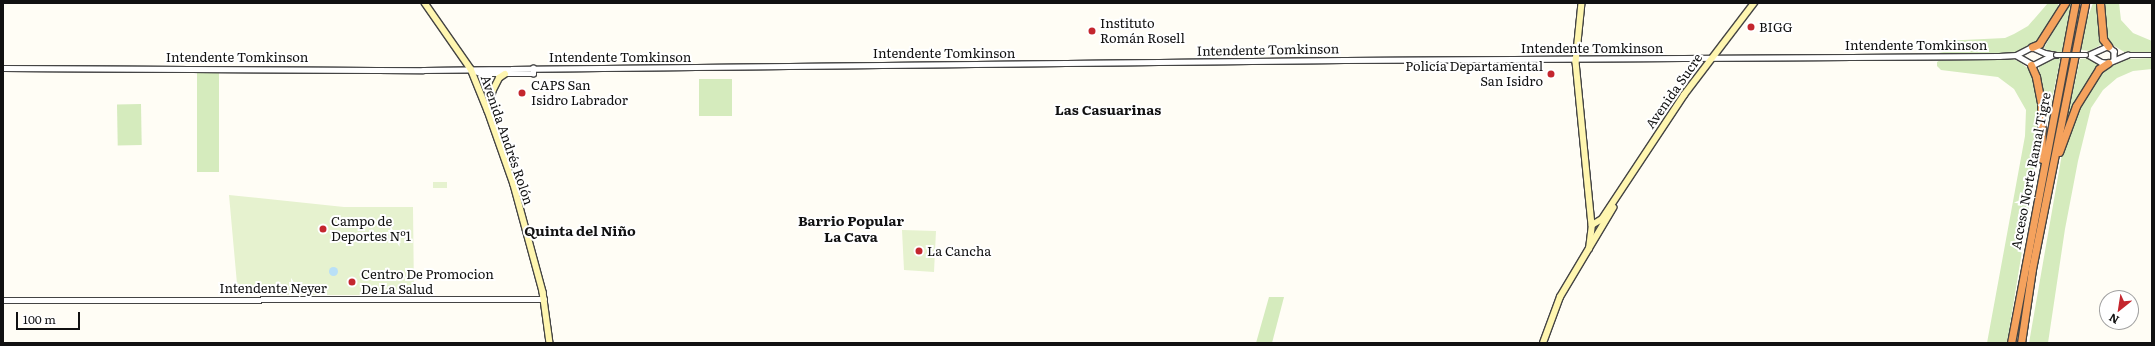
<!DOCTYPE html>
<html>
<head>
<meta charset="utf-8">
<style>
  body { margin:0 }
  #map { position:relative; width:2155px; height:346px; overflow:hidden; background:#fffdf5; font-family:Literata,serif }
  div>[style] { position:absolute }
  .green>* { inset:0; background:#d5ebbd; transform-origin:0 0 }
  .pitch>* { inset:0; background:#e6f2cf; transform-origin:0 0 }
  .water>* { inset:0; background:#b9e0f7 }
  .round { border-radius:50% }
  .roads { filter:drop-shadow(1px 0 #444) drop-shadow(-1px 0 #444) drop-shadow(0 1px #444) drop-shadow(0 -1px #444) }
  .tertiary>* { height:4.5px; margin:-2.25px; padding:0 2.25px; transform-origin:2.25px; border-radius:2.25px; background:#fff }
  .secondary>* { height:5.5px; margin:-2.75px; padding:0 2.75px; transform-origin:2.75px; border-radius:2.75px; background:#fff6b0 }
  .motorway>* { height:7px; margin:-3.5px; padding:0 3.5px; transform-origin:3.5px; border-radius:3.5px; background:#f5a25d }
  .bridges { filter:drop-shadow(1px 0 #444) drop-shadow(-1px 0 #444) drop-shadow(0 1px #444) drop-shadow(0 -1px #444) }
  .tertiary-bridge>* { height:4.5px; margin:-2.25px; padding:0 2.25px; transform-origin:2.25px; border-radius:2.25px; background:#fff }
  .dots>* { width:11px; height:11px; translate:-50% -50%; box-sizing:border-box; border:2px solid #fff; border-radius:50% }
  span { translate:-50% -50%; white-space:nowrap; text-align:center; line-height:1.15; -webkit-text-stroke:4px #fff; paint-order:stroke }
  .poi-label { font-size:13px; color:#111 }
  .left { translate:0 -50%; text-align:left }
  .right { translate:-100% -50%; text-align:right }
  .street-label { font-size:13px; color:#111 }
  .neighbourhood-label { font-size:14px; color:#111; font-weight:700 }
  .frame { position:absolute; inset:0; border:4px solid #111; pointer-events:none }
  .north { position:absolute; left:2099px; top:290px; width:40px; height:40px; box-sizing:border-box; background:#fff; border:1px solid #a0a0a0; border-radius:50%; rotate:210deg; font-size:11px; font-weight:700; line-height:16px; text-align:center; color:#111 }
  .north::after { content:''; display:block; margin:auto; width:14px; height:18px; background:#c4262e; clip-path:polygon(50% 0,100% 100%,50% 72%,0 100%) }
  .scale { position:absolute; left:16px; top:312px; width:64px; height:18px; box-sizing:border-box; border:2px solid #111; border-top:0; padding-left:5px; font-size:12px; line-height:14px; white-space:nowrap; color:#111; -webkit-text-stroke:3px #fff; paint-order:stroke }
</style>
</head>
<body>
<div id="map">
  <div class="green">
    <i style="clip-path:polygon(2048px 3px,2058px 3px,2058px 10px,2037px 41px,2015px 54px,1944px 53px,1938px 52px,1936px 49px,1936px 45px,1942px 41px,2005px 38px,2014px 34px,2028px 26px)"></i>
    <i style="clip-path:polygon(2069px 3px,2072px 3px,2045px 133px,2039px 67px,2042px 63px,2050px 58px,2057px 58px,2058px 52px,2050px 52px,2044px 48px)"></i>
    <i style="clip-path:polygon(2093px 3px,2098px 3px,2098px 22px,2102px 44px,2090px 51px,2081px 50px,2086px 22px)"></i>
    <i style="clip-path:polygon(2102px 3px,2119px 3px,2121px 20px,2133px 33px,2152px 41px,2152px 53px,2126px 53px,2106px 41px)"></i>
    <i style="clip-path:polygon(2011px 58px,2020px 62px,2031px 71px,2038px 98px,2038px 153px,2007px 343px,1987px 343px,2025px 136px,2026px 110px,2014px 89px,1998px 77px,1941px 70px,1937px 66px,1937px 62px,1942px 59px)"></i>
    <i style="clip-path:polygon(2091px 58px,2100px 63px,2095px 68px,2065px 127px,2080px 59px)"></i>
    <i style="clip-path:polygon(2152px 58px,2152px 69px,2133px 71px,2117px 78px,2103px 90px,2091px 108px,2078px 161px,2065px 229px,2048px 343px,2029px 343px,2063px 148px,2079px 107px,2100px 73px,2107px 68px,2127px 59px)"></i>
    <i style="left:219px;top:72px;width:100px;height:22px;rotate:90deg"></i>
    <i style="left:699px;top:79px;width:33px;height:37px"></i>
    <i style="left:141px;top:104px;width:41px;height:24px;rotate:89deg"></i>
    <i style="clip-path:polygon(1269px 297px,1284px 297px,1272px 343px,1256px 343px)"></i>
  </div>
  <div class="pitch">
    <i style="left:433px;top:182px;width:14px;height:6px"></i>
    <i style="clip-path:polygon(229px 195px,344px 207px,413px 207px,414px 295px,238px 295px)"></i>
    <i style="clip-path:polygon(902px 230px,936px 231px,934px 272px,904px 270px)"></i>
  </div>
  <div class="water">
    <i class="round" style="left:328.5px;top:266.5px;width:9px;height:9px"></i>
  </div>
  <div class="roads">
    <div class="tertiary">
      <i style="left:2016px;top:55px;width:20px;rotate:30deg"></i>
      <i style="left:2033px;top:65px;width:22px;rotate:-27deg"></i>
      <i style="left:2088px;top:55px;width:22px;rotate:-24deg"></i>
      <i style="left:2108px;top:46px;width:8px;rotate:40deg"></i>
      <i style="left:2114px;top:51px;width:8px;rotate:90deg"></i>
      <i style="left:2089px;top:55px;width:14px;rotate:30deg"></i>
      <i style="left:2101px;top:62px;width:7px;rotate:8deg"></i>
      <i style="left:2108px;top:63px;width:21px;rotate:-23deg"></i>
      <i style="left:2127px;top:55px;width:25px"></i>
      <i style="left:3px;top:68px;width:420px;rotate:0.3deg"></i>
      <i style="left:423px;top:70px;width:921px;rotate:-0.62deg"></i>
      <i style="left:1344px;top:60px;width:655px;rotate:-0.35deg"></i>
      <i style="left:1999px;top:56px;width:17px;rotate:-3deg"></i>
      <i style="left:2016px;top:55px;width:18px;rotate:-27deg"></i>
      <i style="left:2032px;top:47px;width:14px;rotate:25deg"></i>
      <i style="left:2045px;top:53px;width:11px;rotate:10deg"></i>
      <i style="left:473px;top:70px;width:10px;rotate:24deg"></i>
      <i style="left:482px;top:74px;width:51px"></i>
      <i style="left:533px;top:74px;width:6px;rotate:-90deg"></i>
      <i style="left:3px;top:300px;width:541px;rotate:-0.11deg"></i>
    </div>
    <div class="secondary">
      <i style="left:425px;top:3px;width:80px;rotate:55.1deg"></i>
      <i style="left:471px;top:69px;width:45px;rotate:68deg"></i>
      <i style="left:488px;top:111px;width:78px;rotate:70.6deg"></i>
      <i style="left:514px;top:185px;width:111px;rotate:74.8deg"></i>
      <i style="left:543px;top:292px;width:51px;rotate:82.2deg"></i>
      <i style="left:1582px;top:3px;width:59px;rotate:95.8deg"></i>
      <i style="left:1576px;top:62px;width:164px;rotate:84.4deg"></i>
      <i style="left:488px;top:111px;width:22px;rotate:-77deg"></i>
      <i style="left:493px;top:90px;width:13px;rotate:-63deg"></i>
      <i style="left:499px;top:78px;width:7px;rotate:-34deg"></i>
      <i style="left:1589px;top:249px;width:24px;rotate:-83deg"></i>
      <i style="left:1592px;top:225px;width:12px;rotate:-31deg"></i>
      <i style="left:1602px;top:219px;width:149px;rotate:-56.5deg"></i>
      <i style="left:1684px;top:95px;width:116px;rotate:-52.7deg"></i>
      <i style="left:1543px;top:343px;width:49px;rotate:-69.7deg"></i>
      <i style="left:1560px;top:297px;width:104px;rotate:-59.2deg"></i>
    </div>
    <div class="motorway">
      <i style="left:2100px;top:3px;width:36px;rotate:85deg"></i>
      <i style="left:2103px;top:39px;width:9px;rotate:54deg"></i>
      <i style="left:2032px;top:47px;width:8px;rotate:-23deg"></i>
      <i style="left:2039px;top:44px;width:49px;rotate:-57.6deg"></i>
      <i style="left:2031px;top:65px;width:13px;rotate:67deg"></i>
      <i style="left:2036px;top:77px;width:26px;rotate:79deg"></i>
      <i style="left:2041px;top:103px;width:56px;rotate:89deg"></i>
      <i style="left:2059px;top:152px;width:49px;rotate:-69.7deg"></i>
      <i style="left:2076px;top:106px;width:44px;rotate:-58.1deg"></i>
      <i style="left:2099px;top:69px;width:11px;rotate:-34deg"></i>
      <i style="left:2011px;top:343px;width:346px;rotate:-79.3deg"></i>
      <i style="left:2021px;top:343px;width:75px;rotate:-81.5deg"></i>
      <i style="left:2032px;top:269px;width:271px;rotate:-78.7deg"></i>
    </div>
  </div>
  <div class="bridges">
    <div class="tertiary-bridge">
      <i style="left:2056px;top:55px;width:30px"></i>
    </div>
  </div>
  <div class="dots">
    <i style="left:1751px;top:27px;background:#c4262e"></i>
    <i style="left:1092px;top:31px;background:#c4262e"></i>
    <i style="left:1551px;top:74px;background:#c4262e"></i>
    <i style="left:522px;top:93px;background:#c4262e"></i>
    <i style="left:323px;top:229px;background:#c4262e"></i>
    <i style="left:919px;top:251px;background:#c4262e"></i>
    <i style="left:352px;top:282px;background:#c4262e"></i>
  </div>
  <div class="poi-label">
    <span class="left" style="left:1100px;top:31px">Instituto<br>Román Rosell</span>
    <span class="left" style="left:1759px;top:27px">BIGG</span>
    <span class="right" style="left:1543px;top:74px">Policía Departamental<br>San Isidro</span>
    <span class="left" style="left:531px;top:93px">CAPS San<br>Isidro Labrador</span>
    <span class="left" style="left:331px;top:229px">Campo de<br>Deportes Nº1</span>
    <span class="left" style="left:927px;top:251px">La Cancha</span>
    <span class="left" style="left:361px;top:282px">Centro De Promocion<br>De La Salud</span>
  </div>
  <div class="street-label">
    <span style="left:1916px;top:45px">Intendente Tomkinson</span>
    <span style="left:1592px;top:48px">Intendente Tomkinson</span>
    <span style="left:1268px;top:50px;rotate:-1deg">Intendente Tomkinson</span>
    <span style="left:944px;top:53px">Intendente Tomkinson</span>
    <span style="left:237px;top:57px">Intendente Tomkinson</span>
    <span style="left:620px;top:57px">Intendente Tomkinson</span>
    <span style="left:1674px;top:91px;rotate:-55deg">Avenida Sucre</span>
    <span style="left:507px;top:140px;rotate:71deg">Avenida Andrés Rolón</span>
    <span style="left:2031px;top:171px;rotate:-79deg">Acceso Norte Ramal Tigre</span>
    <span style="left:273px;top:288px">Intendente Neyer</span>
  </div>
  <div class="neighbourhood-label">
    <span style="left:1108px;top:109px">Las Casuarinas</span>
    <span style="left:851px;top:228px">Barrio Popular<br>La Cava</span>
    <span style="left:580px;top:230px">Quinta del Niño</span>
  </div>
  <div class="frame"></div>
  <div class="north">N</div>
  <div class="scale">100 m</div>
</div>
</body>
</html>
